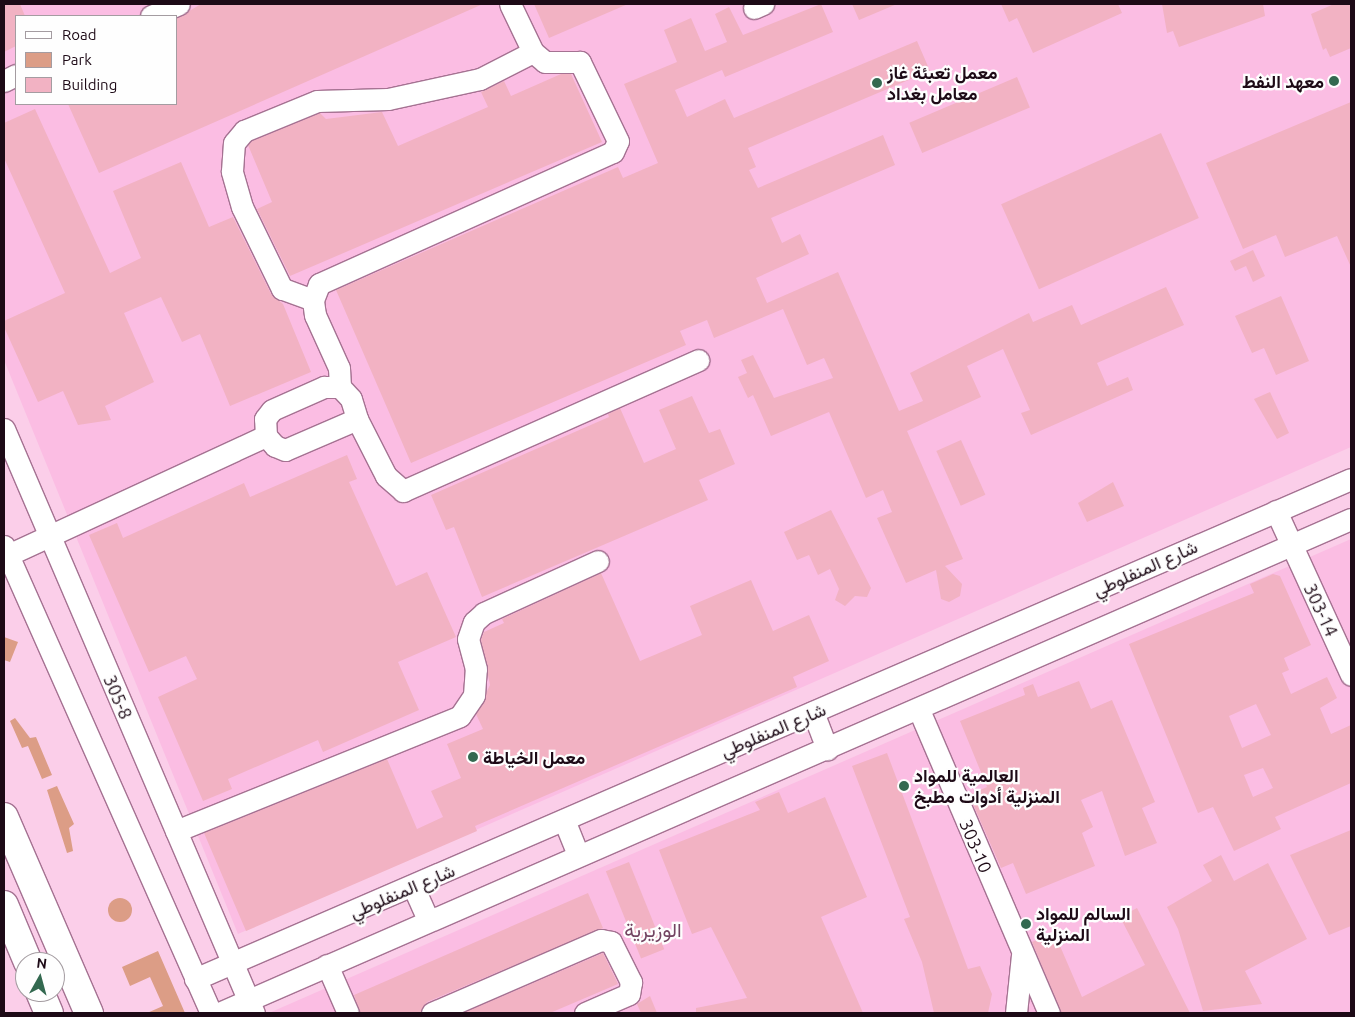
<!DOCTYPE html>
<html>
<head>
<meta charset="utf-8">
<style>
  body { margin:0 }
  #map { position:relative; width:1355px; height:1017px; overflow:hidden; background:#fbcee9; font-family:Ubuntu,Vazirmatn,sans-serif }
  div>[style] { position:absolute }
  .built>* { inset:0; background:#fbbde3 }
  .green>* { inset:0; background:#dc9d86 }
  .round { border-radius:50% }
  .building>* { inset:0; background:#f2b2c3; transform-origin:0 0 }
  .roads { filter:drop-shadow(1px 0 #a57292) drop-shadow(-1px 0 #a57292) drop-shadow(0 1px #a57292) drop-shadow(0 -1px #a57292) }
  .minor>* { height:21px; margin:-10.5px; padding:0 10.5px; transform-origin:10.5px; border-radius:10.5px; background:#fff }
  .highway>* { height:28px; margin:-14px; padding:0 14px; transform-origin:14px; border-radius:14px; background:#fff }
  .dots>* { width:14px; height:14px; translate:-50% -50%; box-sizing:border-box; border:2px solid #fefefe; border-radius:50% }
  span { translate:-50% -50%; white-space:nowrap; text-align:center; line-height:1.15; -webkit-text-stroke:4.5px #fefefe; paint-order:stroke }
  .poi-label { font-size:18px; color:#1d0a16; font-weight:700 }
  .left { translate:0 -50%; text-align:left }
  .right { translate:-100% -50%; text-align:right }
  .street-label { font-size:18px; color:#1d0a16 }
  .quarter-label { font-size:20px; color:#734462 }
  .frame { position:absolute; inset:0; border:5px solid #1d0a16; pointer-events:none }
  .legend { position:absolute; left:15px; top:15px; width:162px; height:90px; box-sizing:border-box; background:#fefefe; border:1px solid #a49ca1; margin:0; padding:6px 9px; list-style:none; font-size:15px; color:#1d0a16 }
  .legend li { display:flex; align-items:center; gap:10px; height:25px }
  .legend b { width:25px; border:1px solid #a49ca1 }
  .north { position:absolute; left:15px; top:952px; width:50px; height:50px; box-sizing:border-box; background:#fefefe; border:1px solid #a49ca1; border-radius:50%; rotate:7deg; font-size:14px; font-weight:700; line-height:20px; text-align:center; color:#1d0a16 }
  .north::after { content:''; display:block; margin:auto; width:18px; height:22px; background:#336950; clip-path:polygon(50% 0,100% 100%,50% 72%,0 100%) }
</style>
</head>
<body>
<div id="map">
  <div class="built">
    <i style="clip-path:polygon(evenodd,4px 4px,1351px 4px,1351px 447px,238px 934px,4px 360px,4px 4px,16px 16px,176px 16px,176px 104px,16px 104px,16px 16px)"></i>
    <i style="clip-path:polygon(1351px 539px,1351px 1013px,269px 1013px)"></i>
  </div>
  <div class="green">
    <i style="clip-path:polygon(4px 637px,18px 642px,10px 662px,4px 660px)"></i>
    <i style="clip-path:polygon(15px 718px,30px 738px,36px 737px,52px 775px,42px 779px,28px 746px,22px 748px,10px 721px)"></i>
    <i style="clip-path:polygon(57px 786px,74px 824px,69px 828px,73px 851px,67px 853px,47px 790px)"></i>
    <i class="round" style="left:108px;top:898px;width:24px;height:24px"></i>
    <i style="clip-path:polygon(158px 951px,185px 1013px,147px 1013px,163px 1006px,150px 977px,130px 986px,122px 967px)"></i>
  </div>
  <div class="building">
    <i style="clip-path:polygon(4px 4px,20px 4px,25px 16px,16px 16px,16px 46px,4px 52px)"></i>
    <i style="clip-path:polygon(201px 4px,483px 4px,99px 173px,68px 104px,176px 104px,176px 19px)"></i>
    <i style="clip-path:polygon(534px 4px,628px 4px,549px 38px)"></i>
    <i style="clip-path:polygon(821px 4px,833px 32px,725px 77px,722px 70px,675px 90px,687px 117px,725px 99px,734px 118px,917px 41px,930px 71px,748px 148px,756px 167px,749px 170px,758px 188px,883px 135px,895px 165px,771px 218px,782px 243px,800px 234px,809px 254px,756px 278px,767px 303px,838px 272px,899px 411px,923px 401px,910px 373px,1029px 313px,1033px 322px,1072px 305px,1081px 325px,1166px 287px,1184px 325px,1097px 363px,1107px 386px,1128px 377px,1133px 390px,1031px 435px,1021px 413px,1030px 410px,1003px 349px,967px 366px,981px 397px,907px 431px,963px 559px,945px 566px,962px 584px,960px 596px,949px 602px,941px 599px,936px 570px,906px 583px,877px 518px,892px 512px,883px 490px,866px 498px,829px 412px,771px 436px,753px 395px,748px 398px,738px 377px,747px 373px,741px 360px,753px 355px,774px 398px,833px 378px,824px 358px,807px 365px,783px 309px,714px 338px,707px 320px,680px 331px,686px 345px,411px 463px,336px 290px,618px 167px,623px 178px,658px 163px,624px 84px,677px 62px,664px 30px,691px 18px,705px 51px,727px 42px,715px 14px,729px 7px,743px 35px)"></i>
    <i style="clip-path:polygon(852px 4px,897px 4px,859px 20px)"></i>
    <i style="clip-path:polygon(1001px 4px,1118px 4px,1122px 13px,1033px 53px,1017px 18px,1009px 22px)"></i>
    <i style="clip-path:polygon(1162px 4px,1263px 4px,1265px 16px,1179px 47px,1173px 31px,1167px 33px)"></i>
    <i style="clip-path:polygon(1334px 4px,1351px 4px,1351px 48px,1330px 57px,1326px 48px,1323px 50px,1311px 14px)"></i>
    <i style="clip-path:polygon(561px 74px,571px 74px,602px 142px,290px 276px,257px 209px,272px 202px,248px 145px,252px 141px,320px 113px,326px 119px,382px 112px,398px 146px,488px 107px,481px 92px,504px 81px,511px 96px)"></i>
    <i style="left:1017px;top:77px;width:33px;height:117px;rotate:67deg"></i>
    <i style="clip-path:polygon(1351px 102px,1351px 267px,1337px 236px,1285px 257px,1276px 235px,1243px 249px,1206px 163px)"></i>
    <i style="clip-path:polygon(35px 109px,110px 273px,141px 258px,113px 191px,181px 162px,209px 227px,233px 217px,271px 294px,283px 304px,311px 372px,230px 406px,200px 334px,182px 342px,161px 297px,124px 313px,154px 382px,105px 406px,111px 420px,78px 425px,63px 391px,38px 402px,4px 327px,4px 321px,65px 293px,4px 158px,4px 123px)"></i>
    <i style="left:1161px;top:133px;width:93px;height:175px;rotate:66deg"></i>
    <i style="clip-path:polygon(1253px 250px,1265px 276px,1253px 282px,1246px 266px,1235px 271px,1230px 261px)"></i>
    <i style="clip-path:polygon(1281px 296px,1309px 361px,1276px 375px,1264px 348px,1252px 353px,1235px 316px)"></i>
    <i style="clip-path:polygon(1270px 392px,1289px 433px,1277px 439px,1254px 399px)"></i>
    <i style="clip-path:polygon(692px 396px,709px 433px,720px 429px,735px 464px,699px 480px,708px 500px,482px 597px,454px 527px,446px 530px,431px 495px,609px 417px,608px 414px,620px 408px,644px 463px,676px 449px,659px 410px)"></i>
    <i style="left:961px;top:440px;width:60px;height:27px;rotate:66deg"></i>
    <i style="clip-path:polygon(347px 455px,357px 479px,349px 482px,396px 586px,427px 572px,456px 637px,398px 662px,419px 710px,323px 752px,318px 740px,228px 779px,232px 789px,203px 801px,158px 697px,197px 679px,186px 656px,149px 672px,89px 535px,117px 523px,123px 538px,244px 483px,250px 497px)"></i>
    <i style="clip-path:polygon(1113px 482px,1124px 506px,1087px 522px,1078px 503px)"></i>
    <i style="clip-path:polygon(831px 510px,871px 588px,867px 597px,855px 596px,845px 606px,835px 600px,839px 589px,830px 569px,818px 575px,809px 555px,797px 560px,784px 532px)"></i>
    <i style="clip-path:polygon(601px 573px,640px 661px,702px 635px,690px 606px,751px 580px,773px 631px,809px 615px,829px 661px,793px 677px,797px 687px,475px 826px,477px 831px,246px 931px,204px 833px,387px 759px,417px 829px,443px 817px,431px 791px,461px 778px,447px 744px,483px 729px,476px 714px,490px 685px,481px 640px,484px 632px,504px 623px,502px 619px)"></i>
    <i style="clip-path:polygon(evenodd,1273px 574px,1280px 576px,1311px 645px,1284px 658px,1289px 670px,1282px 673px,1291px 694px,1327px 677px,1337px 698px,1320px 708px,1331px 734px,1351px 725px,1351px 783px,1275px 817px,1281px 829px,1234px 851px,1213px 807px,1198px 813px,1129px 644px,1254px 593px,1250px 584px,1273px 574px,1256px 704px,1271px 735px,1242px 748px,1229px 716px,1256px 704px,1273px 574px,1263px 768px,1273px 788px,1253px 797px,1244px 775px,1263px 768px)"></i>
    <i style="clip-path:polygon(1079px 681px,1091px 709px,1112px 700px,1155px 802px,1142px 808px,1157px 843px,1125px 856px,1102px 791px,1081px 800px,1093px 827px,1082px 833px,1095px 866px,1026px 894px,1013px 863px,1001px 868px,969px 795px,987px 787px,960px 721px,1025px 695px,1023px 688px,1033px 684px,1038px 697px)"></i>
    <i style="clip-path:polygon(887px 753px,968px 969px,980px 966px,992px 994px,988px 1013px,934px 1013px,922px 962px,904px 919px,910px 917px,852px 766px)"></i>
    <i style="clip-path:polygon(779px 792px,788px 813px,825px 797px,867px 897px,821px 917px,863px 1013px,696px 1013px,696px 1008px,747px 998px,711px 927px,692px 934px,659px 850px,760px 810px,755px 802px)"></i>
    <i style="clip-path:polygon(1351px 830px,1351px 926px,1329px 935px,1290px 855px)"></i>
    <i style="clip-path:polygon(1221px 855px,1234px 881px,1268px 863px,1307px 939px,1245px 971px,1262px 1004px,1203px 1011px,1178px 929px,1167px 907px,1212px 881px,1203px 865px)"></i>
    <i style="left:629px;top:862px;width:94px;height:25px;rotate:68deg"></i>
    <i style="clip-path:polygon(588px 893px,603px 928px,427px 1002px,420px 1013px,360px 1013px,354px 995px)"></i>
    <i style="clip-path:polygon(1137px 908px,1190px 1013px,1061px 1013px,1032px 942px,1054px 932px,1082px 997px,1145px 965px,1120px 917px)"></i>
    <i style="clip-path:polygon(603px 953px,618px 984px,550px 1013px,463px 1013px)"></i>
    <i style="clip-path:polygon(650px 996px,657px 1013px,641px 1013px,637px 1004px)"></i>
  </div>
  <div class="roads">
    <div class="minor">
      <i style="left:754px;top:8px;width:10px;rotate:-24deg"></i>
      <i style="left:151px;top:16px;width:30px;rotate:-23deg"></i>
      <i style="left:4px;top:81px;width:13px;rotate:-27deg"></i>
      <i style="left:313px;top:300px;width:33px;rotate:-160deg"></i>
      <i style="left:282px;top:289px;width:91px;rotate:-116deg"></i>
      <i style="left:242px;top:207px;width:37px;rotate:-106deg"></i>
      <i style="left:232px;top:171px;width:28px;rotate:-86deg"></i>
      <i style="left:234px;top:143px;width:16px;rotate:-50deg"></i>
      <i style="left:244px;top:131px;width:79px;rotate:-22.3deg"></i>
      <i style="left:317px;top:101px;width:71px;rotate:-1.6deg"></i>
      <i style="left:388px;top:99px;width:94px;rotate:-12.3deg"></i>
      <i style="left:480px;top:79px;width:59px;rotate:-27deg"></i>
      <i style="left:324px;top:387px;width:16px"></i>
      <i style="left:340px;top:387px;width:16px;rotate:47deg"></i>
      <i style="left:351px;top:399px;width:21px;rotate:73deg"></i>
      <i style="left:357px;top:419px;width:78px;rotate:156.7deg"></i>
      <i style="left:285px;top:450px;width:11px;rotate:-158deg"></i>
      <i style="left:275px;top:446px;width:13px;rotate:-132deg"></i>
      <i style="left:266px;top:436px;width:17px;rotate:-93deg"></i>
      <i style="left:265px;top:419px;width:11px;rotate:-52deg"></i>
      <i style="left:272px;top:410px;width:57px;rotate:-23.9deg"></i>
      <i style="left:340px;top:387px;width:19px;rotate:-93deg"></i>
      <i style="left:339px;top:368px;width:58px;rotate:-114.4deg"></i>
      <i style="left:315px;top:315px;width:15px;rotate:-98deg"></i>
      <i style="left:313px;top:300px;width:17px;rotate:-69deg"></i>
      <i style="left:319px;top:284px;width:322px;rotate:-24.2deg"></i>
      <i style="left:613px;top:152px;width:12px;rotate:-66deg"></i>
      <i style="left:618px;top:141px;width:88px;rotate:-115.7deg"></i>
      <i style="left:580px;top:62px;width:35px;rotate:180deg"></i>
      <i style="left:545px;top:62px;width:16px;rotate:-140deg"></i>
      <i style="left:533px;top:52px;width:53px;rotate:-115.6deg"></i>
      <i style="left:357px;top:419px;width:64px;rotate:63deg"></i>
      <i style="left:386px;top:476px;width:23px;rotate:41deg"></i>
      <i style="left:403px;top:491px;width:323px;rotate:-23.9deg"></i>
      <i style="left:4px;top:429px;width:635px;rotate:66.83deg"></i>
      <i style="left:1276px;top:511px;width:180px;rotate:65.4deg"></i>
      <i style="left:4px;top:546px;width:511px;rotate:66.09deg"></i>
      <i style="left:8px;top:555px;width:284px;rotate:-24.8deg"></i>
      <i style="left:919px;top:710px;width:330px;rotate:66.8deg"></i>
      <i style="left:813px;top:712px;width:40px;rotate:69deg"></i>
      <i style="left:564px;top:820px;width:37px;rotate:68deg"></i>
      <i style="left:176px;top:831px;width:306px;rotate:-22deg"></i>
      <i style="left:460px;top:716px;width:25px;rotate:-56deg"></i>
      <i style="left:474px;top:695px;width:26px;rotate:-86deg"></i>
      <i style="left:476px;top:669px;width:31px;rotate:-105deg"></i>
      <i style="left:468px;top:639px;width:18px;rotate:-71deg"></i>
      <i style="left:474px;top:622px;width:13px;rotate:-42deg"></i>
      <i style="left:484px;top:613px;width:125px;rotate:-24.5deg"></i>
      <i style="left:413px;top:886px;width:36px;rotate:66deg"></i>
      <i style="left:327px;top:965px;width:52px;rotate:66.4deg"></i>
      <i style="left:195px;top:979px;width:1259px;rotate:-23.39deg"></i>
      <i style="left:219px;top:1013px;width:1235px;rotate:-23.58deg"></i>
      <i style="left:432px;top:1013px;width:184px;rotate:-23.4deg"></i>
      <i style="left:601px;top:940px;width:10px;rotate:11deg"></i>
      <i style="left:611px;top:942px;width:45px;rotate:63.4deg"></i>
      <i style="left:631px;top:982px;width:12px;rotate:99deg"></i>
      <i style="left:629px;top:994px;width:48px;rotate:156.6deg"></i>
      <i style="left:1016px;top:1013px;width:58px;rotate:-84.1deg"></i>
    </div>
    <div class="highway">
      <i style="left:4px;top:817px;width:214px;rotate:66.6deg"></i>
      <i style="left:4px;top:905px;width:62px;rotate:67.2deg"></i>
      <i style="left:40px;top:992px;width:23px;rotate:67deg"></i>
    </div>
  </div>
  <div class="dots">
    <i style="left:1334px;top:81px;background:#336950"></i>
    <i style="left:877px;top:83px;background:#336950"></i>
    <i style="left:473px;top:757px;background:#336950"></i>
    <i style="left:904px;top:786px;background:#336950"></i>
    <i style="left:1026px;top:924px;background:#336950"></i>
  </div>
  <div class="poi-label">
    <span class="left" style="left:887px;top:83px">معمل تعبئة غاز<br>معامل بغداد</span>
    <span class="right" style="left:1324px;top:81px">معهد النفط</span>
    <span class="left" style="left:483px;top:757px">معمل الخياطة</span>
    <span class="left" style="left:914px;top:786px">العالمية للمواد<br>المنزلية أدوات مطبخ</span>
    <span class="left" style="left:1036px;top:924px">السالم للمواد<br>المنزلية</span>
  </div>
  <div class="street-label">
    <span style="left:1145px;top:568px;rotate:-24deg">شارع المنفلوطي</span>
    <span style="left:1321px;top:610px;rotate:65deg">303-14</span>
    <span style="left:118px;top:697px;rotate:67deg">305-8</span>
    <span style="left:773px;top:730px;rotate:-23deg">شارع المنفلوطي</span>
    <span style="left:976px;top:846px;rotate:67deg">303-10</span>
    <span style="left:402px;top:891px;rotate:-23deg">شارع المنفلوطي</span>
  </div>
  <div class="quarter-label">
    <span style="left:653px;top:929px">الوزيرية</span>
  </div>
  <div class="frame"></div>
  <ul class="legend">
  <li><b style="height:6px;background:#fff"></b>Road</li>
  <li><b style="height:14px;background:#dc9d86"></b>Park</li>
  <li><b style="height:14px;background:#f2b2c3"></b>Building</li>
  </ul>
  <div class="north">N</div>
</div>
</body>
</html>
